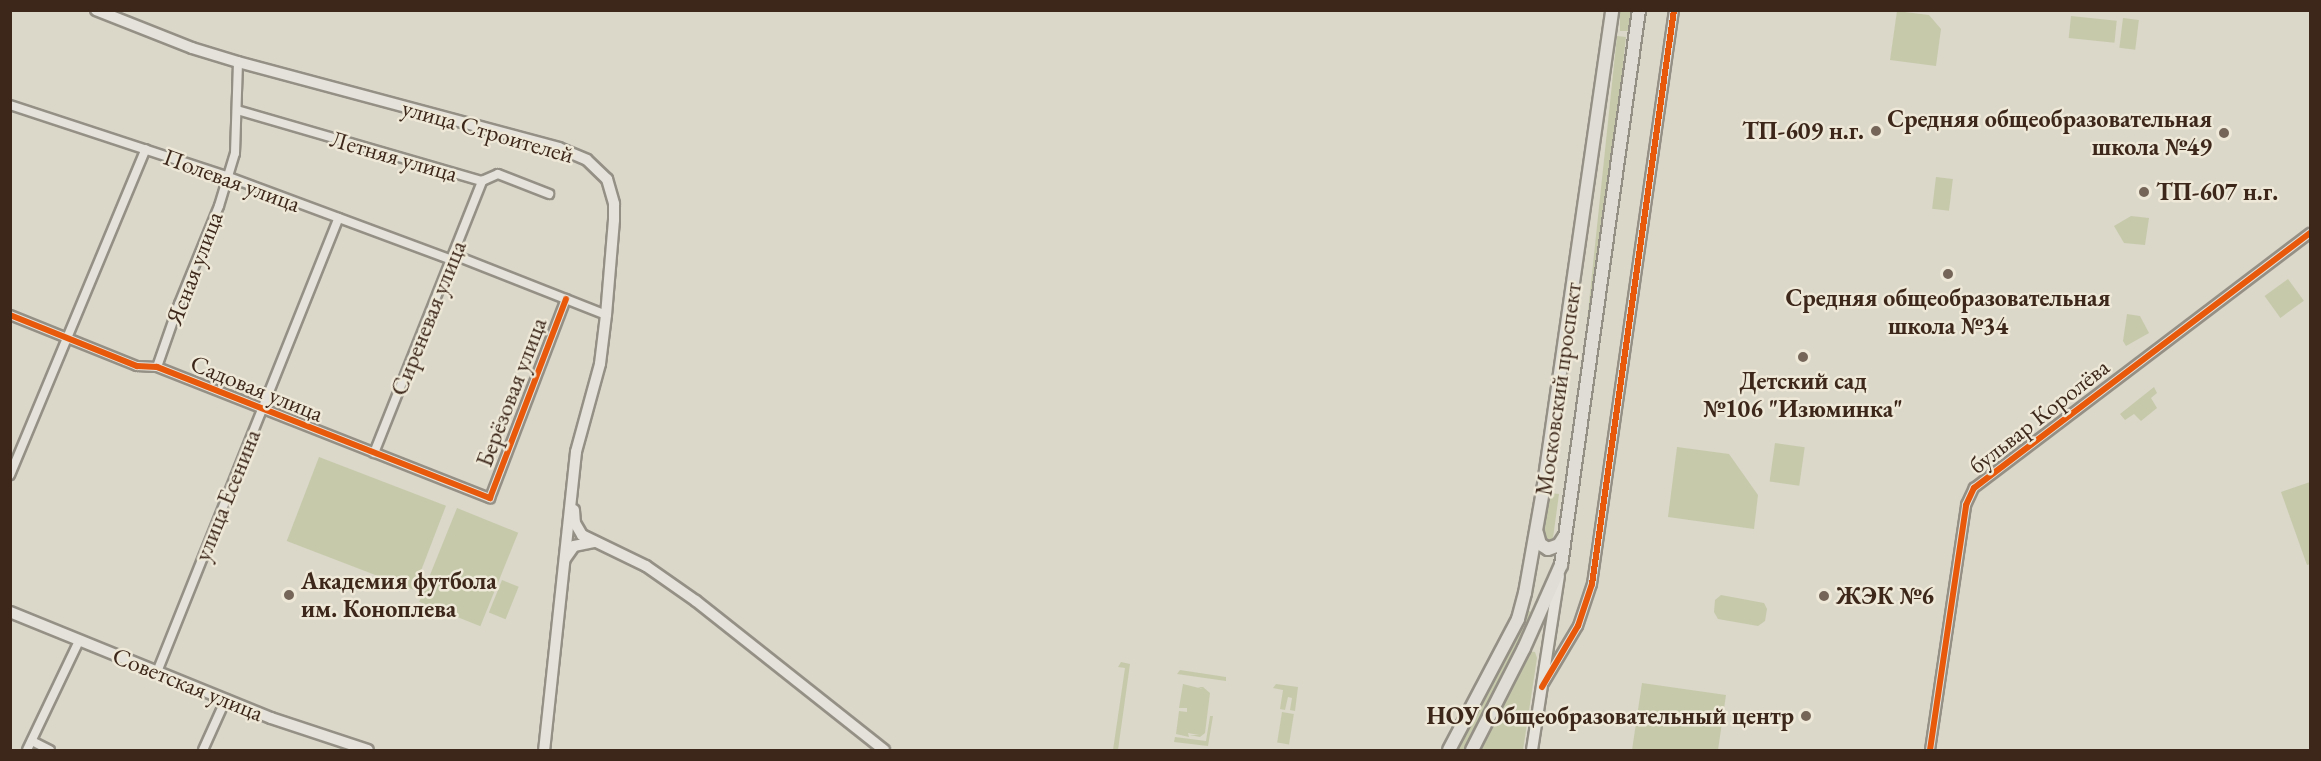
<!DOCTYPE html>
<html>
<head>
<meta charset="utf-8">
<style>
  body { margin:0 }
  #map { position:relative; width:2321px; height:761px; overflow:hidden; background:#dbd7c9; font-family:"EB Garamond",serif }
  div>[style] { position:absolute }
  .green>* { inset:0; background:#c6caab; transform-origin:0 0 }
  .roads { filter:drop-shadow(2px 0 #959086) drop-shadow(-2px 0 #959086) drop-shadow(0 2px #959086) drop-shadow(0 -2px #959086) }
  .street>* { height:8px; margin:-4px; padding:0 4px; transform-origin:4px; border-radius:4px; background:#e4e2db }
  .secondary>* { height:10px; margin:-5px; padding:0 5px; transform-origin:5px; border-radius:5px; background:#e4e2db }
  .primary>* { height:12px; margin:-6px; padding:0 6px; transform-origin:6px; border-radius:6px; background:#dfddd5 }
  .cycleway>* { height:6px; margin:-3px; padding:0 3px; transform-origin:3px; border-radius:3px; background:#e8590c }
  .dots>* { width:16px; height:16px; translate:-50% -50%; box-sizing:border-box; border:3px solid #ede8d7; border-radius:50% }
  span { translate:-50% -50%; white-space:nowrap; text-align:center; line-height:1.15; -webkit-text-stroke:5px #ede8d7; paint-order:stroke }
  .poi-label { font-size:24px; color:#3d271b; font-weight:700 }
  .right { translate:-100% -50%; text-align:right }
  .left { translate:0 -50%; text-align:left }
  .street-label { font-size:24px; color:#3d271b }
  .frame { position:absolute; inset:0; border:12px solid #3d271b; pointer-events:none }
</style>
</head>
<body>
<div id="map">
  <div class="green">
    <i style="left:1620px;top:11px;width:10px;height:20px"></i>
    <i style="clip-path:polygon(1897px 11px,1929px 15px,1941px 29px,1936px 66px,1890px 60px)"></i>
    <i style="left:2071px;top:16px;width:46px;height:22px;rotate:6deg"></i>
    <i style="left:2123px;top:18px;width:16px;height:30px;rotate:7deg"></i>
    <i style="left:1617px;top:36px;width:9px;height:458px;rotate:6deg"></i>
    <i style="left:1936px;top:177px;width:17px;height:32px;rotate:7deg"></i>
    <i style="clip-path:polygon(2131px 216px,2149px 218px,2145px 245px,2124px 243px,2114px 226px)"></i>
    <i style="left:2288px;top:279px;width:27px;height:29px;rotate:54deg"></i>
    <i style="clip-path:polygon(2127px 314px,2140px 316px,2149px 333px,2126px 346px,2123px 341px)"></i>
    <i style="clip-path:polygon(2154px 387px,2157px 393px,2151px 398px,2157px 408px,2141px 421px,2134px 414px,2125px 420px,2120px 414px)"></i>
    <i style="left:1775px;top:443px;width:30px;height:39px;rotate:8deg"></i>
    <i style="clip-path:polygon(1677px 447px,1729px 454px,1758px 495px,1754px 529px,1668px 517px)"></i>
    <i style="left:319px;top:457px;width:136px;height:90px;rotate:21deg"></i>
    <i style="clip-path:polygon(2310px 482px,2310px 564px,2307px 565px,2281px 492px)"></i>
    <i style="clip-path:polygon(1550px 493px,1559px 494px,1553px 538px,1547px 544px,1543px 536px)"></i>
    <i style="left:457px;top:508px;width:66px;height:101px;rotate:22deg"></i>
    <i style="left:502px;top:580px;width:18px;height:35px;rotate:22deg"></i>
    <i style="clip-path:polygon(1721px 595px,1764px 603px,1767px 609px,1765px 621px,1758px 626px,1718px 619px,1714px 612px,1715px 600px)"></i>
    <i style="clip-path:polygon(1528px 611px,1532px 612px,1532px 618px,1492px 701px,1466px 750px,1457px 750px)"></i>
    <i style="clip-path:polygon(1527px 651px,1535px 652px,1537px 658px,1523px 750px,1474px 750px)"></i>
    <i style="clip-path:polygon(1121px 662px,1130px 664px,1118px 750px,1113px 750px,1125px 668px,1118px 667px)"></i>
    <i style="clip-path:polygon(1180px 670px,1226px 677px,1226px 681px,1177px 674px)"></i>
    <i style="clip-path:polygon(1642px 683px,1726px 695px,1718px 750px,1632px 750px)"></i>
    <i style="clip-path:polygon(1183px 684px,1203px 689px,1198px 687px,1203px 687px,1210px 693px,1205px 733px,1200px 737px,1190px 735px,1199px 735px,1188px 733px,1189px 737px,1176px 734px,1179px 711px,1187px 712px,1187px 708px,1179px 708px)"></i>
    <i style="clip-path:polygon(1276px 684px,1298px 687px,1295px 711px,1290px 710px,1292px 698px,1288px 697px,1285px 710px,1280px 709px,1283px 690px,1273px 688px)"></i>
    <i style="left:1282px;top:712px;width:12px;height:31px;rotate:9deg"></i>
    <i style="clip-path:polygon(1210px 716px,1213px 716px,1208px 746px,1174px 742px,1175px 737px,1206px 741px)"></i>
  </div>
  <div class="roads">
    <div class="street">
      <i style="left:10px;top:105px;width:227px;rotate:18.2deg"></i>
      <i style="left:226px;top:176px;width:241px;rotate:20.4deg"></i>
      <i style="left:237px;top:110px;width:255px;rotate:16.2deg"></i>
      <i style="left:482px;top:181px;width:17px;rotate:-24deg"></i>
      <i style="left:498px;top:174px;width:55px;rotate:21.4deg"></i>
      <i style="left:454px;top:255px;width:163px;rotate:21.5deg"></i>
      <i style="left:10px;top:315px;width:137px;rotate:21.9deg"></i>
      <i style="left:137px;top:366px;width:20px;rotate:3deg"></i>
      <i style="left:157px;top:367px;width:358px;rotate:21.5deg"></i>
      <i style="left:490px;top:498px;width:213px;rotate:-69.1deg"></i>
      <i style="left:157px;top:367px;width:67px;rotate:-70.8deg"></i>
      <i style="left:179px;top:304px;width:106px;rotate:-67.8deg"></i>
      <i style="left:219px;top:206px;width:55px;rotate:-73.2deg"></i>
      <i style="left:235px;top:153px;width:91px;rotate:-88.1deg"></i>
      <i style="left:374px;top:453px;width:293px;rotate:-68.3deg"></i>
      <i style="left:10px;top:475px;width:353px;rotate:-67.4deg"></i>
      <i style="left:157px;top:672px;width:489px;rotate:-68.2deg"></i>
      <i style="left:1544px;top:683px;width:66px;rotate:-59.2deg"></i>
      <i style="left:1578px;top:626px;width:44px;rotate:-71.6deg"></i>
      <i style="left:1592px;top:584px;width:580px;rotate:-81.87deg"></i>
      <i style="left:32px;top:741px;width:20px;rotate:27deg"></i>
      <i style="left:27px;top:750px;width:121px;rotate:-64.5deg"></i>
      <i style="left:203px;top:750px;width:56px;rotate:-65.7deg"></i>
      <i style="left:1930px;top:750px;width:248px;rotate:-81.6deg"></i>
      <i style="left:1966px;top:505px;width:19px;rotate:-65deg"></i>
      <i style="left:1974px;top:488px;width:422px;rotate:-37.2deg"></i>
    </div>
    <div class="secondary">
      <i style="left:96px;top:10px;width:103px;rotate:21.6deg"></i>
      <i style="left:192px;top:48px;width:48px;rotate:16.9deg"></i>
      <i style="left:238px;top:62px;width:332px;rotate:15deg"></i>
      <i style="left:559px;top:148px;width:30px;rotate:23deg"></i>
      <i style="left:587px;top:160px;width:28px;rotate:44deg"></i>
      <i style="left:607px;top:179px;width:26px;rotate:74deg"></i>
      <i style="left:614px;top:204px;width:16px;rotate:90deg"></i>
      <i style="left:614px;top:220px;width:95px;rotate:94.8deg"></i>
      <i style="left:606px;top:315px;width:49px;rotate:97deg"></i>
      <i style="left:600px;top:364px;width:91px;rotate:105.3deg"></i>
      <i style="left:576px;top:452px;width:300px;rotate:96.1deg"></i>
      <i style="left:574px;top:510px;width:13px;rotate:86deg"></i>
      <i style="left:575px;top:523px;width:14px;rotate:60deg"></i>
      <i style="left:582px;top:535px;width:71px;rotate:25.8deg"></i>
      <i style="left:646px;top:566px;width:61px;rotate:35deg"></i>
      <i style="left:696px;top:601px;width:240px;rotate:38.4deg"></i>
      <i style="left:565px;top:559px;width:16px;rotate:-55deg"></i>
      <i style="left:574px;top:546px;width:20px;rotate:-11deg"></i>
      <i style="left:10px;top:612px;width:282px;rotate:22.1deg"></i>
      <i style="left:271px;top:718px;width:102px;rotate:18.3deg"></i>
      <i style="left:1532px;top:750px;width:176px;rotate:-81.2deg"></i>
    </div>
    <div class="primary">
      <i style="left:1537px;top:533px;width:11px;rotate:75deg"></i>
      <i style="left:1540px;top:544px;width:9px;rotate:32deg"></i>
      <i style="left:1548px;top:549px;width:12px;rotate:-20deg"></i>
      <i style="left:1559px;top:545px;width:9px;rotate:-58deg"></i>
      <i style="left:1449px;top:750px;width:148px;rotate:-62.2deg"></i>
      <i style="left:1518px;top:619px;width:27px;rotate:-75deg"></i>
      <i style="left:1525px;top:593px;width:104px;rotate:-80deg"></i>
      <i style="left:1543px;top:491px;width:486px;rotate:-81.8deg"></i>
      <i style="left:1472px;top:750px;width:114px;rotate:-63deg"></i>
      <i style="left:1524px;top:648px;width:91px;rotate:-66deg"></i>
      <i style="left:1561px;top:565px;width:560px;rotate:-82deg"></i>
    </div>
  </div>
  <div class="cycleway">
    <i style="left:10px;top:315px;width:137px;rotate:21.9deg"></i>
    <i style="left:137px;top:366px;width:20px;rotate:3deg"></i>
    <i style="left:157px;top:367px;width:358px;rotate:21.5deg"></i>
    <i style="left:490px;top:498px;width:213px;rotate:-69.1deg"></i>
    <i style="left:1542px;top:687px;width:71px;rotate:-59.5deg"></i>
    <i style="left:1578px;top:626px;width:44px;rotate:-71.6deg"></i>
    <i style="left:1592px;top:584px;width:580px;rotate:-81.87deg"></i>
    <i style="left:1930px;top:750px;width:248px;rotate:-81.6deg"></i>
    <i style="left:1966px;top:505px;width:19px;rotate:-65deg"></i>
    <i style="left:1974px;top:488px;width:422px;rotate:-37.2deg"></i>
  </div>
  <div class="dots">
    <i style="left:1876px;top:131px;background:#746558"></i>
    <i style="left:2224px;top:133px;background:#746558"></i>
    <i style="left:2144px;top:192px;background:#746558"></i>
    <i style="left:1948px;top:274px;background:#746558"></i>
    <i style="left:1803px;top:357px;background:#746558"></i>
    <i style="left:289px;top:595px;background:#746558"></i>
    <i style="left:1824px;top:596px;background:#746558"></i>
    <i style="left:1806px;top:716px;background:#746558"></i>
  </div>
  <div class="poi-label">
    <span class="right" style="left:2212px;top:133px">Средняя общеобразовательная<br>школа №49</span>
    <span class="right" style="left:1864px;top:131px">ТП-609 н.г.</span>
    <span class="left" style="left:2156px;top:192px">ТП-607 н.г.</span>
    <span style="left:1948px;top:312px">Средняя общеобразовательная<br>школа №34</span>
    <span style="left:1803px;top:395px">Детский сад<br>№106 "Изюминка"</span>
    <span class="left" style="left:301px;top:595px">Академия футбола<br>им. Коноплева</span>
    <span class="left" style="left:1836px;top:596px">ЖЭК №6</span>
    <span class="right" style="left:1794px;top:716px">НОУ Общеобразовательный центр</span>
  </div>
  <div class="street-label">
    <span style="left:488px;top:131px;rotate:16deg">улица Строителей</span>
    <span style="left:394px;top:156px;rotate:16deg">Летняя улица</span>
    <span style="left:232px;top:180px;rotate:20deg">Полевая улица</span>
    <span style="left:194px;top:268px;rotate:-69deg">Ясная улица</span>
    <span style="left:428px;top:318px;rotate:-68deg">Сиреневая улица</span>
    <span style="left:257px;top:388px;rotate:22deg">Садовая улица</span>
    <span style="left:1558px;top:389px;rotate:-82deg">Московский проспект</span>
    <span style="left:511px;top:392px;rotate:-69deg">Берёзовая улица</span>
    <span style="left:2039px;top:416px;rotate:-38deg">бульвар Королёва</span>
    <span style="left:227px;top:495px;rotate:-68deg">улица Есенина</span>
    <span style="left:188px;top:684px;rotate:22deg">Советская улица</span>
  </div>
  <div class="frame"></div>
</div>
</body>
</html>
